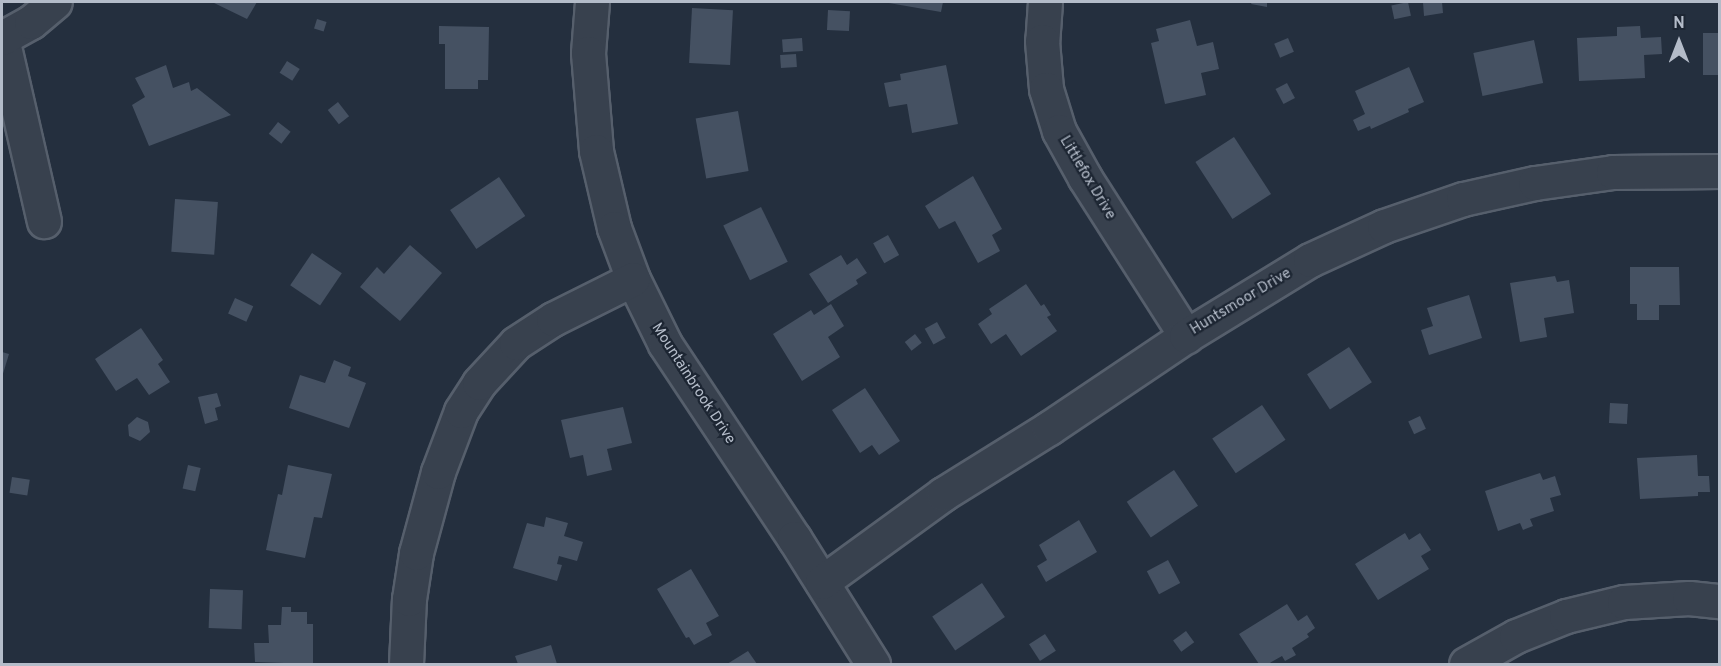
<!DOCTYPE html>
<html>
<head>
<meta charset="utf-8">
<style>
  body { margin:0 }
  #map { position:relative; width:1721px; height:666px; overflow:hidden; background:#242f3e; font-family:Overpass,sans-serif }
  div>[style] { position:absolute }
  .building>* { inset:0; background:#455162; transform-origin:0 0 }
  .roads { filter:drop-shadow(2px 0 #565f6c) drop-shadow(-2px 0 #565f6c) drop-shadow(0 2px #565f6c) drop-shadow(0 -2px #565f6c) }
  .minor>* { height:33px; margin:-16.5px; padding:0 16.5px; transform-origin:16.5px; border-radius:16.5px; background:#38414e }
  span { translate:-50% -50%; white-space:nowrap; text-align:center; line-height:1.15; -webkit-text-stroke:4.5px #1d2633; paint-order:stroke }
  .street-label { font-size:15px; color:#b4bcc9 }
  .frame { position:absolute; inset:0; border:3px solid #b4bcc9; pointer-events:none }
  .north { position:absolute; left:1649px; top:12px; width:60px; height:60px; -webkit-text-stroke:4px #1d2633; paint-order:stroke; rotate:0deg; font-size:16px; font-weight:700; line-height:24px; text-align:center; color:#b4bcc9 }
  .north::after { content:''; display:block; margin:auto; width:21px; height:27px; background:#b4bcc9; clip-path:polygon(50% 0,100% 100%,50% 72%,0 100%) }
</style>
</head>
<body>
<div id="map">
  <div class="building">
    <i style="clip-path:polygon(212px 2px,257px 2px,247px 19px)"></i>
    <i style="clip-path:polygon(883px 2px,943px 2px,941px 12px)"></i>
    <i style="clip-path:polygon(1252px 2px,1267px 2px,1267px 7px,1251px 4px)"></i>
    <i style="left:1408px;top:2px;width:14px;height:17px;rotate:78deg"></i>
    <i style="clip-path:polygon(1423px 2px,1442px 2px,1443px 13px,1424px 16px)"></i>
    <i style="left:692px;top:8px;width:41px;height:55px;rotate:3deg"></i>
    <i style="left:828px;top:10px;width:22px;height:20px;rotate:3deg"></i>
    <i style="left:317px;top:19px;width:10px;height:10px;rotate:17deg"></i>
    <i style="clip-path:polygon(1190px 20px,1197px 46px,1213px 42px,1219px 69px,1201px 73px,1206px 95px,1165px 104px,1151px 43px,1159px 41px,1156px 29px)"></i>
    <i style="clip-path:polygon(439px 26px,489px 27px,488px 80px,478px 80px,478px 89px,445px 89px,445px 44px,439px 44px)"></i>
    <i style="clip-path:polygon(1640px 26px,1641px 38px,1661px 37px,1662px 54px,1644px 55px,1645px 78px,1579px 81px,1577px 38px,1617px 36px,1617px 27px)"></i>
    <i style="left:1703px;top:33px;width:17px;height:42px"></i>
    <i style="left:802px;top:38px;width:13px;height:20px;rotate:86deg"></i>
    <i style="left:1288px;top:38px;width:15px;height:15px;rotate:67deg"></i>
    <i style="left:1534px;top:40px;width:44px;height:62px;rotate:78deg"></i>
    <i style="left:796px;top:54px;width:13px;height:16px;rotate:86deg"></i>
    <i style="left:287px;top:61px;width:15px;height:14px;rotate:32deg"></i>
    <i style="clip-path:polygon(166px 65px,173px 88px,189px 82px,191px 91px,197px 88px,231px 115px,149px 146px,132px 105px,145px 97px,135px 78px)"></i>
    <i style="clip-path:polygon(946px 65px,958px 124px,912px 133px,907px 104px,889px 107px,884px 83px,901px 80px,900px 74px)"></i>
    <i style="clip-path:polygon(1409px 67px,1424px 102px,1408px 109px,1409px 112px,1371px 129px,1370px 126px,1358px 131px,1353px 120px,1365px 114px,1355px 91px)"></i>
    <i style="left:1287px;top:83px;width:17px;height:13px;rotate:62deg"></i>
    <i style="left:338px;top:102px;width:18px;height:13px;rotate:52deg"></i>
    <i style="left:738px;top:111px;width:61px;height:43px;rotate:80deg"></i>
    <i style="left:278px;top:122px;width:16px;height:15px;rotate:38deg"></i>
    <i style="left:1234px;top:137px;width:68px;height:46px;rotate:57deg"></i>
    <i style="clip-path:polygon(973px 176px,1002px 229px,992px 235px,1000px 251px,978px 263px,955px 221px,939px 229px,925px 206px)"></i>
    <i style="left:499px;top:177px;width:47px;height:59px;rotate:56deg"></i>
    <i style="left:175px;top:199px;width:43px;height:53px;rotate:4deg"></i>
    <i style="left:761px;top:207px;width:61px;height:42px;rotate:64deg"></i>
    <i style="left:888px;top:235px;width:23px;height:17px;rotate:61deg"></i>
    <i style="clip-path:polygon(410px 245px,442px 273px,400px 321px,360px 287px,377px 267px,384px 274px)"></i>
    <i style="left:312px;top:253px;width:36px;height:39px;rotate:34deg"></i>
    <i style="clip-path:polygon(841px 255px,847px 265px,857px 258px,867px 273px,856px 280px,858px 284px,828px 303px,809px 274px)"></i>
    <i style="clip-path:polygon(1630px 267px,1679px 267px,1680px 305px,1659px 305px,1659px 320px,1637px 320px,1637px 304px,1630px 304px)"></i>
    <i style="clip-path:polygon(1555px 276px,1557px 282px,1569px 280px,1574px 313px,1544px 318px,1547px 337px,1520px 342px,1510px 283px)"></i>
    <i style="clip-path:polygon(1026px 284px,1041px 306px,1044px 304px,1051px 315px,1047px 317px,1057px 331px,1021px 356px,1006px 334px,991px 344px,978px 324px,992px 314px,989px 309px)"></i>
    <i style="clip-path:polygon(1469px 295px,1482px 338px,1429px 355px,1421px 330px,1433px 326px,1427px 308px)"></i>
    <i style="left:235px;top:298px;width:20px;height:17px;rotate:24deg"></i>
    <i style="clip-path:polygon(831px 304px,844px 326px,828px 337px,840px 357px,802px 381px,773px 334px,811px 310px,814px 315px)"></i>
    <i style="left:937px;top:322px;width:18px;height:14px;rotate:61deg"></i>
    <i style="clip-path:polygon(141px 328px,163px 360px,158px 364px,170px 382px,149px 395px,137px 378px,116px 391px,95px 359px)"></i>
    <i style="left:915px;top:334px;width:11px;height:13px;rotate:52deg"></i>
    <i style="left:1349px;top:347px;width:42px;height:50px;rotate:57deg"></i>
    <i style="clip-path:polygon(2px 352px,9px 354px,2px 377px)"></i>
    <i style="clip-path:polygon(334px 360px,351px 367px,348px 376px,366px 383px,349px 428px,289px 408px,300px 375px,325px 383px)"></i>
    <i style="clip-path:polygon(865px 388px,900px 441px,879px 455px,872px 445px,860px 453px,832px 410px)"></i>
    <i style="clip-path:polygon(217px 393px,221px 406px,215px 408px,218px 420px,205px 424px,198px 397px)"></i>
    <i style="left:1610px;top:403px;width:18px;height:20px;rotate:3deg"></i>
    <i style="left:1262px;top:405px;width:42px;height:60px;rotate:56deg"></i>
    <i style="clip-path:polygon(623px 407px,632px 443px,607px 449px,612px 470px,587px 476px,583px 455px,570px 458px,561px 420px)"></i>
    <i style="left:1420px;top:416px;width:14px;height:13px;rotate:65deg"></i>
    <i style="clip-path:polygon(137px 417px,148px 422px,150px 432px,140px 441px,129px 436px,128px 425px)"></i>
    <i style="clip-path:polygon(1697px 455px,1698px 476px,1709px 476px,1710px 492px,1698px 492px,1698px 496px,1640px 499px,1637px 458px)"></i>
    <i style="left:188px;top:465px;width:13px;height:24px;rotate:13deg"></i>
    <i style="clip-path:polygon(288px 465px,332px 474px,322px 518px,314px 517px,305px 558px,266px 550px,278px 494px,282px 495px)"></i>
    <i style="left:1174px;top:470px;width:43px;height:57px;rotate:56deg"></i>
    <i style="clip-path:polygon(1540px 473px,1543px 480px,1555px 476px,1561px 495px,1550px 498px,1554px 511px,1530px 519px,1533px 526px,1523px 530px,1520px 523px,1498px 531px,1485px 491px)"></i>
    <i style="left:12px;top:477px;width:18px;height:16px;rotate:9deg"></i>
    <i style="clip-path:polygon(546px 517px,568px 523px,564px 536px,583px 542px,577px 561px,559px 556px,557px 564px,562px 565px,557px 581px,513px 568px,527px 523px,544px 527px)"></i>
    <i style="clip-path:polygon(1079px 520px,1097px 552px,1046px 582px,1037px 566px,1047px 560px,1039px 545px)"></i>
    <i style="clip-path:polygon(1405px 533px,1409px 540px,1420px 533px,1431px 550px,1421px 556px,1429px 569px,1378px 600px,1355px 564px)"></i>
    <i style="left:1168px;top:560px;width:26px;height:24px;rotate:62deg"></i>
    <i style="clip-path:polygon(691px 569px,719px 616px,706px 623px,712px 635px,694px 645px,689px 637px,686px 638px,657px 589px)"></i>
    <i style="left:982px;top:583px;width:41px;height:60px;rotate:56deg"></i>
    <i style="left:210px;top:589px;width:33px;height:39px;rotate:2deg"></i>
    <i style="clip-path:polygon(1287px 604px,1298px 621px,1307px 615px,1315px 628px,1307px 634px,1309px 637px,1292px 648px,1296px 655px,1285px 661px,1282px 656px,1268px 664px,1259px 664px,1239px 634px)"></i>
    <i style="clip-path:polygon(282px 607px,291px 607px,291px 612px,307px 612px,307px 624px,313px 624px,313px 664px,255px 662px,254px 643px,269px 643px,268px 625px,281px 625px)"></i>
    <i style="left:1186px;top:631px;width:14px;height:16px;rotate:54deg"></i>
    <i style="left:1045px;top:634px;width:20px;height:19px;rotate:57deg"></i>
    <i style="clip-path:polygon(551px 645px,557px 664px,518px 664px,515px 656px)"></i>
    <i style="clip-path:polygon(748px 651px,757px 664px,727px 664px)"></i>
  </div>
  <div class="roads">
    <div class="minor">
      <i style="left:592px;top:2px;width:51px;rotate:94.5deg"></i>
      <i style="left:588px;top:53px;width:98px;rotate:85.3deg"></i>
      <i style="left:596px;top:151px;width:79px;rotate:76.8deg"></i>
      <i style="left:614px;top:228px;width:54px;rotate:69.6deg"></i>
      <i style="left:633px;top:279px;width:72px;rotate:63.8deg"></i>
      <i style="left:665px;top:344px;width:233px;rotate:56.4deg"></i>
      <i style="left:794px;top:538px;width:149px;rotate:57.9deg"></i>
      <i style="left:1045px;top:2px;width:39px;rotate:94deg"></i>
      <i style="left:1042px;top:41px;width:48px;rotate:85.2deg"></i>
      <i style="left:1046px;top:89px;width:44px;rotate:72.8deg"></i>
      <i style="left:1059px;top:131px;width:54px;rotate:61deg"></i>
      <i style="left:1085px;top:178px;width:188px;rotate:57.4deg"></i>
      <i style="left:2px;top:38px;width:188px;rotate:77.1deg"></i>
      <i style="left:2px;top:38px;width:33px;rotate:-29deg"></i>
      <i style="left:31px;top:22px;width:31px;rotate:-40deg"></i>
      <i style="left:822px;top:582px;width:150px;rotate:-36deg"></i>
      <i style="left:943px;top:494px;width:125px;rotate:-31.9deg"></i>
      <i style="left:1049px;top:428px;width:165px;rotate:-33.9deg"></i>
      <i style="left:1186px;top:336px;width:145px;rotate:-31.5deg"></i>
      <i style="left:1310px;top:260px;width:81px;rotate:-24.7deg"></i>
      <i style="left:1384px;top:226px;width:83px;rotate:-18.9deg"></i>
      <i style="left:1463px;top:199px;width:74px;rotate:-12.5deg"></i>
      <i style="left:1535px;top:183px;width:79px;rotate:-8deg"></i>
      <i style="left:1613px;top:172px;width:107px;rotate:-0.5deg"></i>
      <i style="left:406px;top:664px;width:65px;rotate:-87.4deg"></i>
      <i style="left:409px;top:599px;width:47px;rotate:-81.3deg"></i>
      <i style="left:416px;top:553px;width:84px;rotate:-74.8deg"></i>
      <i style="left:438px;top:472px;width:65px;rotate:-69.3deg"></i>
      <i style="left:461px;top:411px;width:33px;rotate:-57deg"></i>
      <i style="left:479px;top:383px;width:54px;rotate:-47.2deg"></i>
      <i style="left:516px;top:343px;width:44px;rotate:-33deg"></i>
      <i style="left:553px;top:319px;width:89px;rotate:-26.6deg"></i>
      <i style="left:1466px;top:664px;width:57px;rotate:-29.2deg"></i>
      <i style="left:1516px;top:636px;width:54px;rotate:-21.8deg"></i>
      <i style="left:1566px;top:616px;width:60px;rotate:-13.6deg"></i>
      <i style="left:1624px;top:602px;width:65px;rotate:-3.5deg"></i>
      <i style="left:1689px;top:598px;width:31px;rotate:6deg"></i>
    </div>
  </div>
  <div class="street-label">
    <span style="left:1087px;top:178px;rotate:59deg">Littlefox Drive</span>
    <span style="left:1241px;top:302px;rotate:-31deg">Huntsmoor Drive</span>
    <span style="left:693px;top:384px;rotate:57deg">Mountainbrook Drive</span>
  </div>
  <div class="frame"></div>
  <div class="north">N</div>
</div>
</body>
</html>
